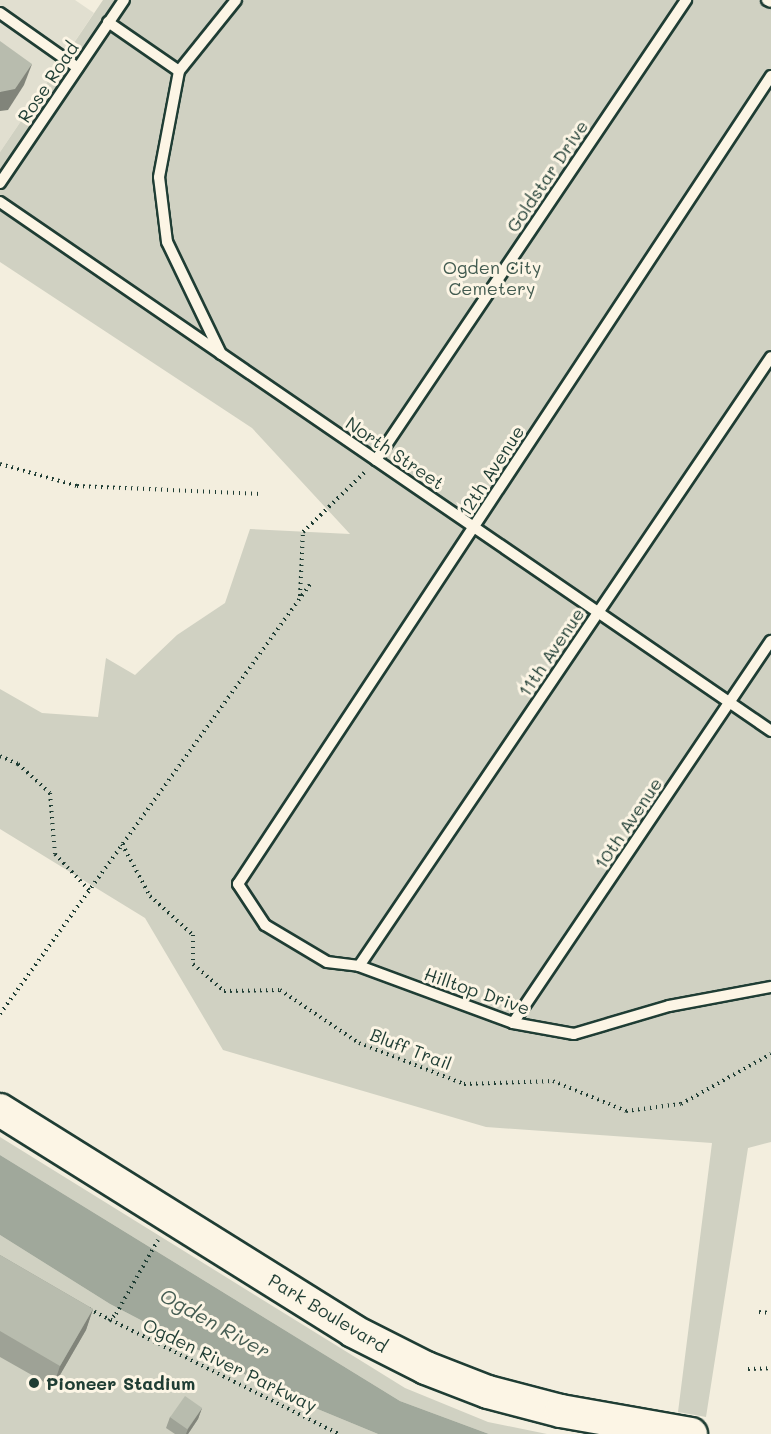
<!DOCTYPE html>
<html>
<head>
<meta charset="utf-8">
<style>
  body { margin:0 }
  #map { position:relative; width:771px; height:1434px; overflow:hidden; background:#f3eede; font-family:Mali,sans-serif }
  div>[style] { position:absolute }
  .built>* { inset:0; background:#e1dfd0 }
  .green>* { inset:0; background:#d0d1c2 }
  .water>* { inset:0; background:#a0a89b }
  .path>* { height:4px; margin-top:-2px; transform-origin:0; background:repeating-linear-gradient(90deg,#1f3d34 0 1.5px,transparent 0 6px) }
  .roads { filter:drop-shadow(2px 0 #1f3d34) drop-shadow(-2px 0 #1f3d34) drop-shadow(0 2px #1f3d34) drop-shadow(0 -2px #1f3d34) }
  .lane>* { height:10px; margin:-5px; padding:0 5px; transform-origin:5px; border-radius:5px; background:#fcf5e5 }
  .secondary>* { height:32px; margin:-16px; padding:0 16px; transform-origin:16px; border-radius:16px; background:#fcf5e5 }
  .wall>* { inset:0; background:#9ea296 }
  .shaded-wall>* { inset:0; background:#81847a }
  .building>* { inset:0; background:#b8bcae; transform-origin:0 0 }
  .dots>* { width:16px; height:16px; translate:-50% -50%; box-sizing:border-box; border:3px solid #fcf5e5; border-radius:50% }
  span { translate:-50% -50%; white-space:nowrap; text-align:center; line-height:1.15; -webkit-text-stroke:6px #fcf5e5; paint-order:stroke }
  .street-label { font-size:18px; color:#1f3d34 }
  .park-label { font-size:18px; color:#425b50 }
  .poi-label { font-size:18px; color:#1f3d34; font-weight:700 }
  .left { translate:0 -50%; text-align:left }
  .water-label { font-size:20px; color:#465d53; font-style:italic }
</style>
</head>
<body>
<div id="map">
  <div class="built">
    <i style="clip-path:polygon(0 0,75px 0,94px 13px,0 152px)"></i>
  </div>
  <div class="green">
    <i style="clip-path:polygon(103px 0,771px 0,771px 1142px,748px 1148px,706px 1417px,678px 1412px,712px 1143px,486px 1127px,223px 1050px,145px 918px,0 829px,0 689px,42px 713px,98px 717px,106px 658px,135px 675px,177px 635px,225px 603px,250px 529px,350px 534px,252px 428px,0 262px,0 152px)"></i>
    <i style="clip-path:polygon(0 1137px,405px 1388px,488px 1422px,547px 1434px,489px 1434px,400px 1401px,0 1155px)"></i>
    <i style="clip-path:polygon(0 1235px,110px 1304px,286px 1396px,378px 1434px,0 1434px)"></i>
  </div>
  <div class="water">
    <i style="clip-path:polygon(0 1155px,400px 1401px,489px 1434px,378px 1434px,286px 1396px,110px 1304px,0 1235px)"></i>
  </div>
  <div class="path">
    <i style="left:0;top:464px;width:80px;rotate:15.9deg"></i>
    <i style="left:77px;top:486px;width:186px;rotate:2.5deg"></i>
    <i style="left:300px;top:596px;width:64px;rotate:-87.3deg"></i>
    <i style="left:303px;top:532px;width:88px;rotate:-44.1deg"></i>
    <i style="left:0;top:756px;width:20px;rotate:24deg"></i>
    <i style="left:18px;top:764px;width:43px;rotate:42.2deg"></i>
    <i style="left:50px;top:793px;width:61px;rotate:85.3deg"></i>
    <i style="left:55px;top:854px;width:50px;rotate:46.6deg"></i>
    <i style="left:122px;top:844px;width:59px;rotate:61.7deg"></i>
    <i style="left:150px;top:896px;width:58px;rotate:42.2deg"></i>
    <i style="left:193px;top:935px;width:29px;rotate:90deg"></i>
    <i style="left:193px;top:964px;width:41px;rotate:41.1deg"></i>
    <i style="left:224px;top:991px;width:56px;rotate:-1deg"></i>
    <i style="left:280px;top:990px;width:95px;rotate:33.9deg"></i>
    <i style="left:359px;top:1043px;width:113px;rotate:21.3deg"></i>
    <i style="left:464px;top:1084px;width:89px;rotate:-1.9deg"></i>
    <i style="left:553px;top:1081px;width:79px;rotate:22.3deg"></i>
    <i style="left:626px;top:1111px;width:55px;rotate:-7.3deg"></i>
    <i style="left:681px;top:1104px;width:103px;rotate:-29.1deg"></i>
    <i style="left:0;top:1014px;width:531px;rotate:-54.19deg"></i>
    <i style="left:89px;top:1309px;width:280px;rotate:26.6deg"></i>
    <i style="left:759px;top:1312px;width:12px;rotate:5deg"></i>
    <i style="left:109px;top:1321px;width:10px;rotate:-45deg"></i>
    <i style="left:116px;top:1314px;width:85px;rotate:-60.4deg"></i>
    <i style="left:748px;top:1369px;width:23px;rotate:-2deg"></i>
  </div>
  <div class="roads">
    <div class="lane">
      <i style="left:767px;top:0;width:4px;rotate:27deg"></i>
      <i style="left:0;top:13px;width:95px;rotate:35.2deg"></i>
      <i style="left:108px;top:22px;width:86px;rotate:34.6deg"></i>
      <i style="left:771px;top:76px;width:968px;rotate:123.41deg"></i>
      <i style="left:238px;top:884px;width:49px;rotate:56.6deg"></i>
      <i style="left:265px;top:925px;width:72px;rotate:30.8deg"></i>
      <i style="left:327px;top:962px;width:32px;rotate:7deg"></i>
      <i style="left:359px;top:966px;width:164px;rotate:20.3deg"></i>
      <i style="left:513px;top:1023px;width:62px;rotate:10.2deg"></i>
      <i style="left:574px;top:1034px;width:99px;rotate:-16.4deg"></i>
      <i style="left:669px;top:1006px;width:104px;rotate:-10.6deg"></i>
      <i style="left:0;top:183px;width:221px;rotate:-55.9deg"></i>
      <i style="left:0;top:202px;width:935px;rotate:34.45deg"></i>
      <i style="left:221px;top:354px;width:124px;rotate:-115.7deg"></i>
      <i style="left:167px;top:242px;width:65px;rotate:-97deg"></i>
      <i style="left:159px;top:177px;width:108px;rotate:-79.3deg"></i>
      <i style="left:179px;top:71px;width:91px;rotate:-51.2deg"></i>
      <i style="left:376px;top:460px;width:555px;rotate:-56.02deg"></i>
      <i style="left:359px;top:966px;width:735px;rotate:-55.92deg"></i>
      <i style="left:513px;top:1023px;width:461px;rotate:-56deg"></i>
    </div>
    <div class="secondary">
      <i style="left:0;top:1110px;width:416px;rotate:32deg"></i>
      <i style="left:353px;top:1331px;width:82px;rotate:26.9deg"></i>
      <i style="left:426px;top:1368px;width:66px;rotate:21.2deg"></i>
      <i style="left:488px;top:1392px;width:75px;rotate:14.6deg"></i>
      <i style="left:561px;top:1411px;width:132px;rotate:10deg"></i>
    </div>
  </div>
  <div class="wall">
    <i style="clip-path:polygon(0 1255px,93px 1309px,86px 1330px,53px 1387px,0 1357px)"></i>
    <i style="clip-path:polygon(202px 1408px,198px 1419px,188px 1434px,175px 1434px,166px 1428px,170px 1417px)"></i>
  </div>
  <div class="shaded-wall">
    <i style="clip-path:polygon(32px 64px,24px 85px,8px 110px,0 111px,0 92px)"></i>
    <i style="clip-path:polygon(93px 1309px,86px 1330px,53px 1387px,60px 1366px)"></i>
    <i style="clip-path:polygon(202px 1408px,198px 1419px,188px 1434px,186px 1434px,188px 1429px)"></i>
  </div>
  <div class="building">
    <i style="clip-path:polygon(0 41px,32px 64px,15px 89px,0 92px)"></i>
    <i style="clip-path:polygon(0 1255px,93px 1309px,60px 1366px,0 1331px)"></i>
    <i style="left:185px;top:1396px;width:21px;height:26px;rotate:35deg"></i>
  </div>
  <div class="dots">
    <i style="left:34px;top:1383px;background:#1f3d34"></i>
  </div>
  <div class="street-label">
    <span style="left:48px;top:82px;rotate:-56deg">Rose Road</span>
    <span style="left:547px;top:176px;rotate:-56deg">Goldstar Drive</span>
    <span style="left:395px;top:453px;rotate:34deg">North Street</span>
    <span style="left:491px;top:471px;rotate:-57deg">12th Avenue</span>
    <span style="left:551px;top:652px;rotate:-56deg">11th Avenue</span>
    <span style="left:628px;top:823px;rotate:-56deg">10th Avenue</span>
    <span style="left:477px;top:991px;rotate:19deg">Hilltop Drive</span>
    <span style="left:411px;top:1049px;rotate:21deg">Bluff Trail</span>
    <span style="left:328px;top:1313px;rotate:31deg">Park Boulevard</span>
    <span style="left:230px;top:1365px;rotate:26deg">Ogden River Parkway</span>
  </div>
  <div class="park-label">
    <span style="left:492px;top:278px">Ogden City<br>Cemetery</span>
  </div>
  <div class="poi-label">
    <span class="left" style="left:46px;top:1383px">Pioneer Stadium</span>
  </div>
  <div class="water-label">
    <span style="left:215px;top:1323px;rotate:29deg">Ogden River</span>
  </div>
</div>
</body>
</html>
